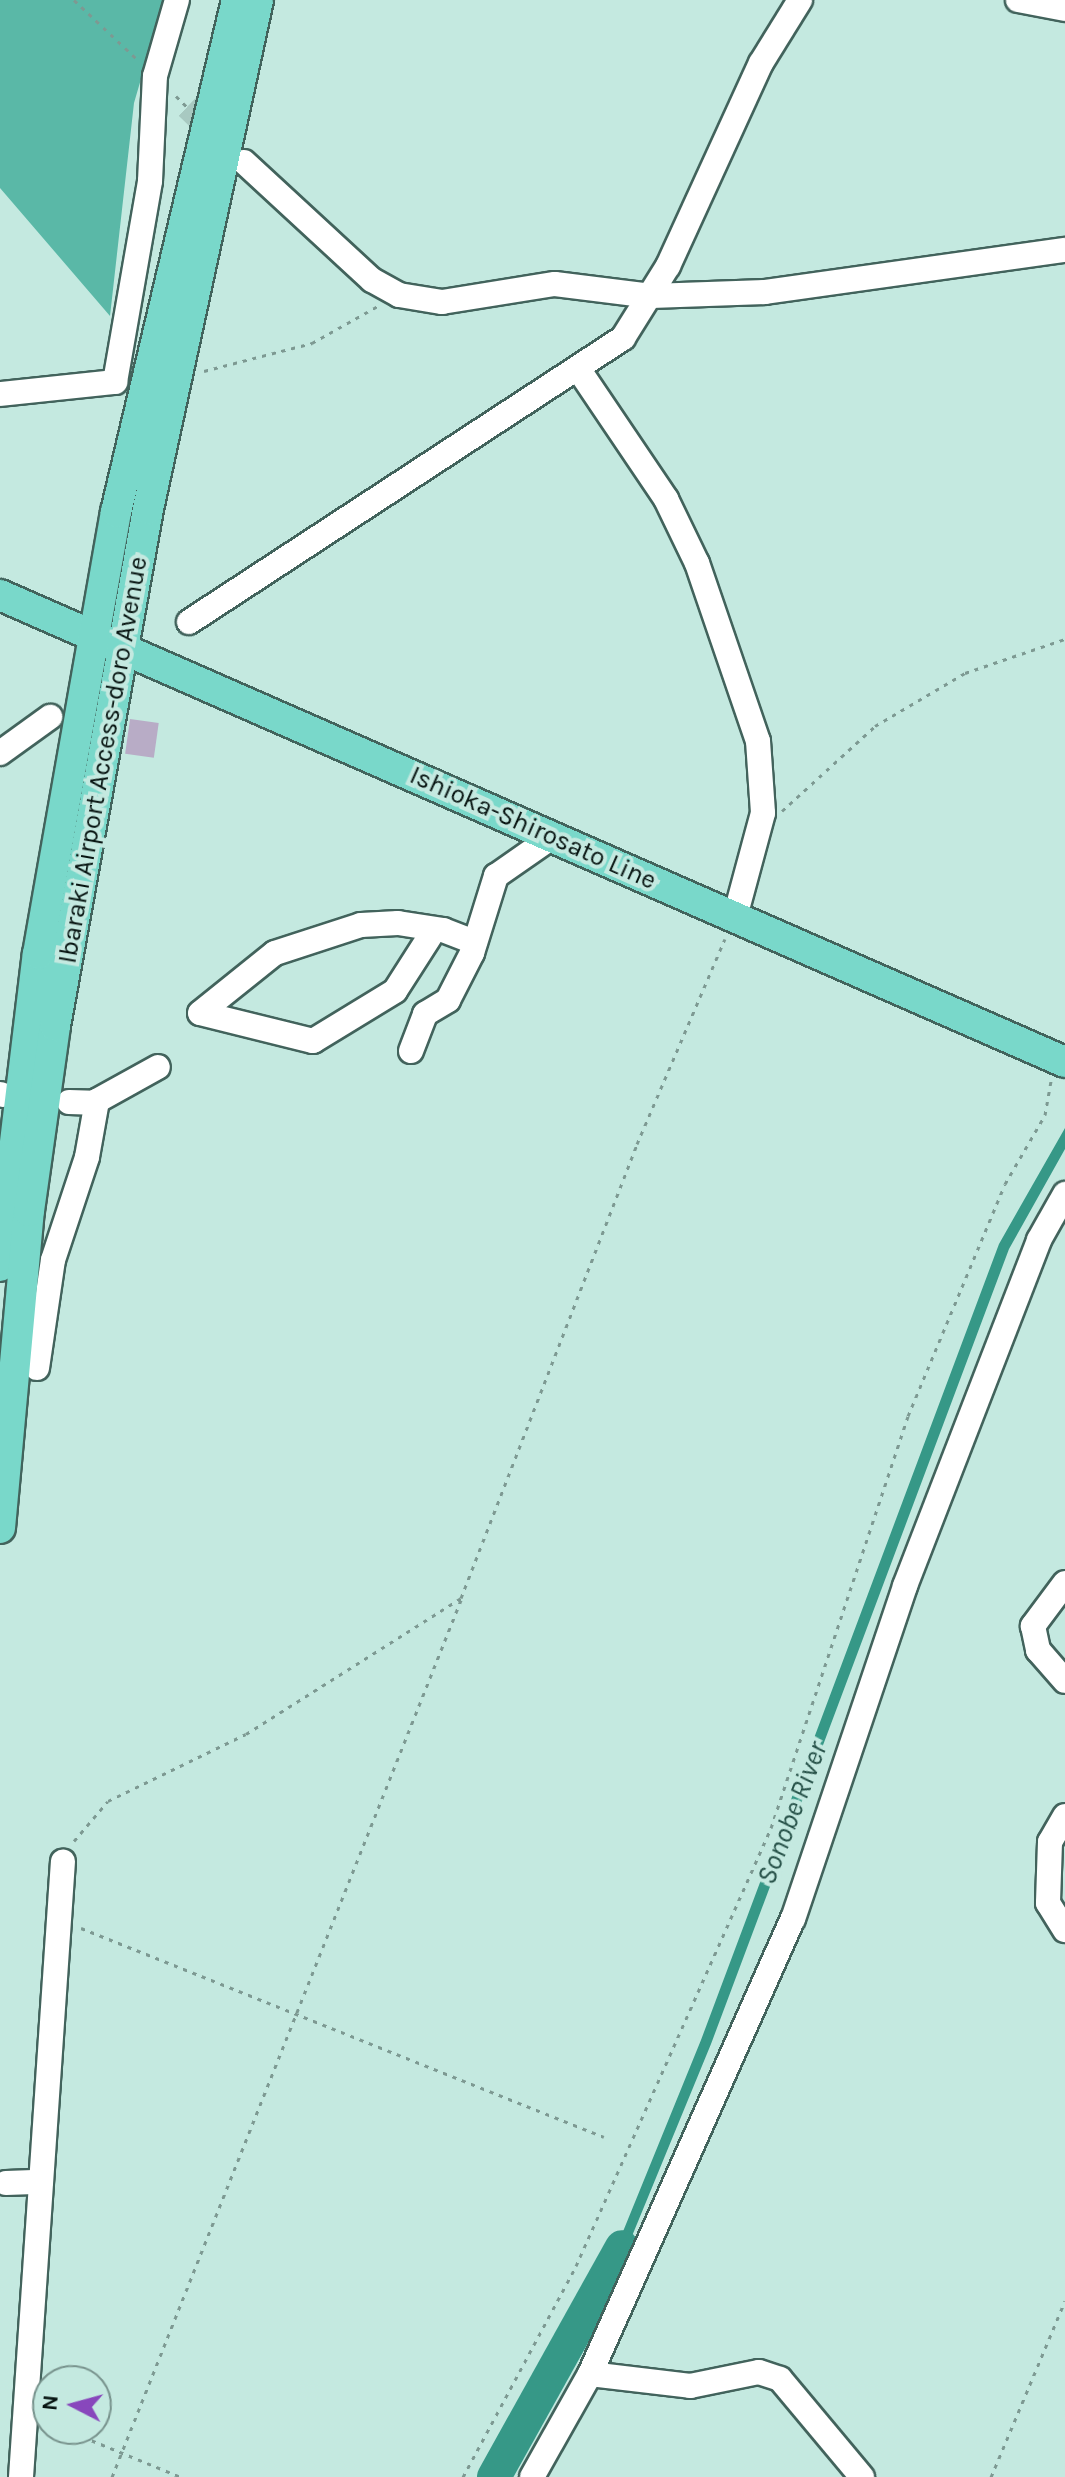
<!DOCTYPE html>
<html>
<head>
<meta charset="utf-8">
<style>
  body { margin:0 }
  #map { position:relative; width:1065px; height:2477px; overflow:hidden; background:#c4e9e0; font-family:Karla,sans-serif }
  div>[style] { position:absolute }
  .forest>* { inset:0; background:#5ab8a7 }
  .water>* { inset:0; background:#369887 }
  .river>* { height:34px; margin:-17px; padding:0 17px; transform-origin:17px; border-radius:17px; background:#369887 }
  .building>* { inset:0; background:#b8acc6; transform-origin:0 0 }
  .minor-tunnel>* { height:24px; margin-top:-12px; transform-origin:0; background:repeating-linear-gradient(90deg,#a8c9c1 0 24px,transparent 0 36px) }
  .path>* { height:3px; margin-top:-1.5px; transform-origin:0; background:repeating-linear-gradient(90deg,#7d9992 0 4px,transparent 0 10px) }
  .roads { filter:drop-shadow(2px 0 #42635c) drop-shadow(-2px 0 #42635c) drop-shadow(0 2px #42635c) drop-shadow(0 -2px #42635c) }
  .minor>* { height:24px; margin:-12px; padding:0 12px; transform-origin:12px; border-radius:12px; background:#fff }
  .major>* { height:30px; margin:-15px; padding:0 15px; transform-origin:15px; border-radius:15px; background:#79d8ca }
  span { translate:-50% -50%; white-space:nowrap; text-align:center; line-height:1.15; -webkit-text-stroke:8px #c4e9e0; paint-order:stroke }
  .street-label { font-size:26px; color:#061310 }
  .water-label { font-size:28px; color:#255047; font-style:italic }
  .north { position:absolute; left:32px; top:2365px; width:80px; height:80px; box-sizing:border-box; background:#c4e9e0; border:2px solid #78938d; border-radius:50%; rotate:276deg; font-size:22px; font-weight:700; line-height:32px; text-align:center; color:#061310 }
  .north::after { content:''; display:block; margin:auto; width:28px; height:36px; background:#8847bc; clip-path:polygon(50% 0,100% 100%,50% 72%,0 100%) }
</style>
</head>
<body>
<div id="map">
  <div class="forest">
    <i style="clip-path:polygon(0 0,164px 0,134px 103px,110px 316px,0 188px)"></i>
  </div>
  <div class="water">
    <i style="clip-path:polygon(1065px 1128px,1065px 1149px,1009px 1249px,711px 2044px,609px 2292px,600px 2288px,701px 2040px,999px 1244px)"></i>
  </div>
  <div class="river">
    <i style="left:494px;top:2477px;width:263px;rotate:-60.9deg"></i>
  </div>
  <div class="building">
    <i style="left:130px;top:719px;width:29px;height:35px;rotate:8deg"></i>
  </div>
  <div class="minor-tunnel">
    <i style="left:187px;top:107px;width:40px;rotate:44deg"></i>
  </div>
  <div class="path">
    <i style="left:74px;top:0;width:88px;rotate:43.2deg"></i>
    <i style="left:176px;top:96px;width:16px;rotate:45deg"></i>
    <i style="left:204px;top:371px;width:112px;rotate:-14.5deg"></i>
    <i style="left:312px;top:343px;width:76px;rotate:-29.3deg"></i>
    <i style="left:782px;top:811px;width:126px;rotate:-42.4deg"></i>
    <i style="left:875px;top:726px;width:104px;rotate:-30.5deg"></i>
    <i style="left:965px;top:673px;width:106px;rotate:-18.8deg"></i>
    <i style="left:74px;top:1841px;width:52px;rotate:-49.6deg"></i>
    <i style="left:108px;top:1801px;width:153px;rotate:-25.9deg"></i>
    <i style="left:246px;top:1734px;width:254px;rotate:-32.3deg"></i>
    <i style="left:461px;top:1598px;width:487px;rotate:-68.8deg"></i>
    <i style="left:637px;top:1144px;width:223px;rotate:-66.8deg"></i>
    <i style="left:81px;top:1928px;width:563px;rotate:21.78deg"></i>
    <i style="left:64px;top:2429px;width:126px;rotate:22.3deg"></i>
    <i style="left:112px;top:2477px;width:944px;rotate:-68.3deg"></i>
    <i style="left:463px;top:2477px;width:239px;rotate:-61.8deg"></i>
    <i style="left:576px;top:2266px;width:479px;rotate:-66deg"></i>
    <i style="left:771px;top:1828px;width:434px;rotate:-71.6deg"></i>
    <i style="left:908px;top:1416px;width:251px;rotate:-67.3deg"></i>
    <i style="left:1005px;top:1184px;width:80px;rotate:-59.9deg"></i>
    <i style="left:1045px;top:1115px;width:36px;rotate:-80deg"></i>
    <i style="left:991px;top:2477px;width:191px;rotate:-67.2deg"></i>
  </div>
  <div class="roads">
    <div class="minor">
      <i style="left:1018px;top:0;width:48px;rotate:10.8deg"></i>
      <i style="left:244px;top:162px;width:174px;rotate:42.7deg"></i>
      <i style="left:372px;top:280px;width:31px;rotate:29deg"></i>
      <i style="left:399px;top:295px;width:44px;rotate:9.2deg"></i>
      <i style="left:442px;top:302px;width:114px;rotate:-9.1deg"></i>
      <i style="left:555px;top:284px;width:97px;rotate:7.1deg"></i>
      <i style="left:651px;top:296px;width:114px;rotate:-2deg"></i>
      <i style="left:765px;top:292px;width:303px;rotate:-8deg"></i>
      <i style="left:579px;top:370px;width:156px;rotate:56deg"></i>
      <i style="left:666px;top:499px;width:71px;rotate:64.2deg"></i>
      <i style="left:697px;top:563px;width:188px;rotate:71.1deg"></i>
      <i style="left:758px;top:741px;width:72px;rotate:86deg"></i>
      <i style="left:763px;top:813px;width:108px;rotate:105.1deg"></i>
      <i style="left:0;top:394px;width:116px;rotate:-6deg"></i>
      <i style="left:115px;top:382px;width:204px;rotate:-80.1deg"></i>
      <i style="left:150px;top:181px;width:105px;rotate:-87.3deg"></i>
      <i style="left:155px;top:76px;width:79px;rotate:-73.9deg"></i>
      <i style="left:189px;top:622px;width:519px;rotate:-33.2deg"></i>
      <i style="left:623px;top:338px;width:85px;rotate:-58deg"></i>
      <i style="left:668px;top:266px;width:223px;rotate:-65.4deg"></i>
      <i style="left:761px;top:63px;width:74px;rotate:-58.2deg"></i>
      <i style="left:0;top:753px;width:62px;rotate:-35.8deg"></i>
      <i style="left:434px;top:930px;width:72px;rotate:122.6deg"></i>
      <i style="left:395px;top:991px;width:96px;rotate:148.6deg"></i>
      <i style="left:313px;top:1041px;width:116px;rotate:-166.1deg"></i>
      <i style="left:200px;top:1013px;width:96px;rotate:-38.7deg"></i>
      <i style="left:275px;top:953px;width:90px;rotate:-18deg"></i>
      <i style="left:361px;top:925px;width:37px;rotate:-3deg"></i>
      <i style="left:398px;top:923px;width:46px;rotate:8.8deg"></i>
      <i style="left:443px;top:930px;width:34px;rotate:21deg"></i>
      <i style="left:411px;top:1051px;width:40px;rotate:-69deg"></i>
      <i style="left:425px;top:1014px;width:27px;rotate:-31deg"></i>
      <i style="left:448px;top:1000px;width:53px;rotate:-62.9deg"></i>
      <i style="left:472px;top:953px;width:81px;rotate:-72.7deg"></i>
      <i style="left:496px;top:876px;width:68px;rotate:-34.9deg"></i>
      <i style="left:0;top:1094px;width:3px;rotate:18deg"></i>
      <i style="left:69px;top:1102px;width:24px;rotate:2deg"></i>
      <i style="left:93px;top:1103px;width:74px;rotate:-29deg"></i>
      <i style="left:37px;top:1368px;width:109px;rotate:-81.6deg"></i>
      <i style="left:53px;top:1260px;width:108px;rotate:-71.7deg"></i>
      <i style="left:87px;top:1157px;width:57px;rotate:-79.9deg"></i>
      <i style="left:1065px;top:1583px;width:54px;rotate:126.7deg"></i>
      <i style="left:1033px;top:1626px;width:25px;rotate:78deg"></i>
      <i style="left:1038px;top:1650px;width:41px;rotate:48.9deg"></i>
      <i style="left:1065px;top:1816px;width:30px;rotate:120deg"></i>
      <i style="left:1050px;top:1842px;width:61px;rotate:91.9deg"></i>
      <i style="left:1048px;top:1903px;width:32px;rotate:58deg"></i>
      <i style="left:6px;top:2183px;width:35px;rotate:-2deg"></i>
      <i style="left:590px;top:2374px;width:101px;rotate:6.8deg"></i>
      <i style="left:690px;top:2386px;width:70px;rotate:-11.5deg"></i>
      <i style="left:759px;top:2372px;width:22px;rotate:18deg"></i>
      <i style="left:780px;top:2379px;width:128px;rotate:50.1deg"></i>
      <i style="left:21px;top:2477px;width:617px;rotate:-86.1deg"></i>
      <i style="left:532px;top:2477px;width:118px;rotate:-60.6deg"></i>
      <i style="left:590px;top:2374px;width:498px;rotate:-66deg"></i>
      <i style="left:793px;top:1919px;width:351px;rotate:-71.4deg"></i>
      <i style="left:905px;top:1586px;width:371px;rotate:-68.8deg"></i>
      <i style="left:1039px;top:1240px;width:53px;rotate:-60.5deg"></i>
    </div>
    <div class="major">
      <i style="left:0;top:595px;width:1163px;rotate:23.68deg"></i>
      <i style="left:0;top:1266px;width:314px;rotate:-83.1deg"></i>
      <i style="left:38px;top:954px;width:449px;rotate:-80deg"></i>
      <i style="left:116px;top:512px;width:526px;rotate:-76.7deg"></i>
      <i style="left:0;top:1528px;width:318px;rotate:-84.8deg"></i>
      <i style="left:29px;top:1211px;width:187px;rotate:-82deg"></i>
      <i style="left:55px;top:1026px;width:525px;rotate:-79.8deg"></i>
      <i style="left:148px;top:509px;width:521px;rotate:-77.81deg"></i>
    </div>
  </div>
  <div class="street-label">
    <span style="left:103px;top:760px;rotate:-80deg">Ibaraki Airport Access-doro Avenue</span>
    <span style="left:533px;top:828px;rotate:24deg">Ishioka-Shirosato Line</span>
  </div>
  <div class="water-label">
    <span style="left:792px;top:1813px;rotate:-69deg">Sonobe River</span>
  </div>
  <div class="north">N</div>
</div>
</body>
</html>
